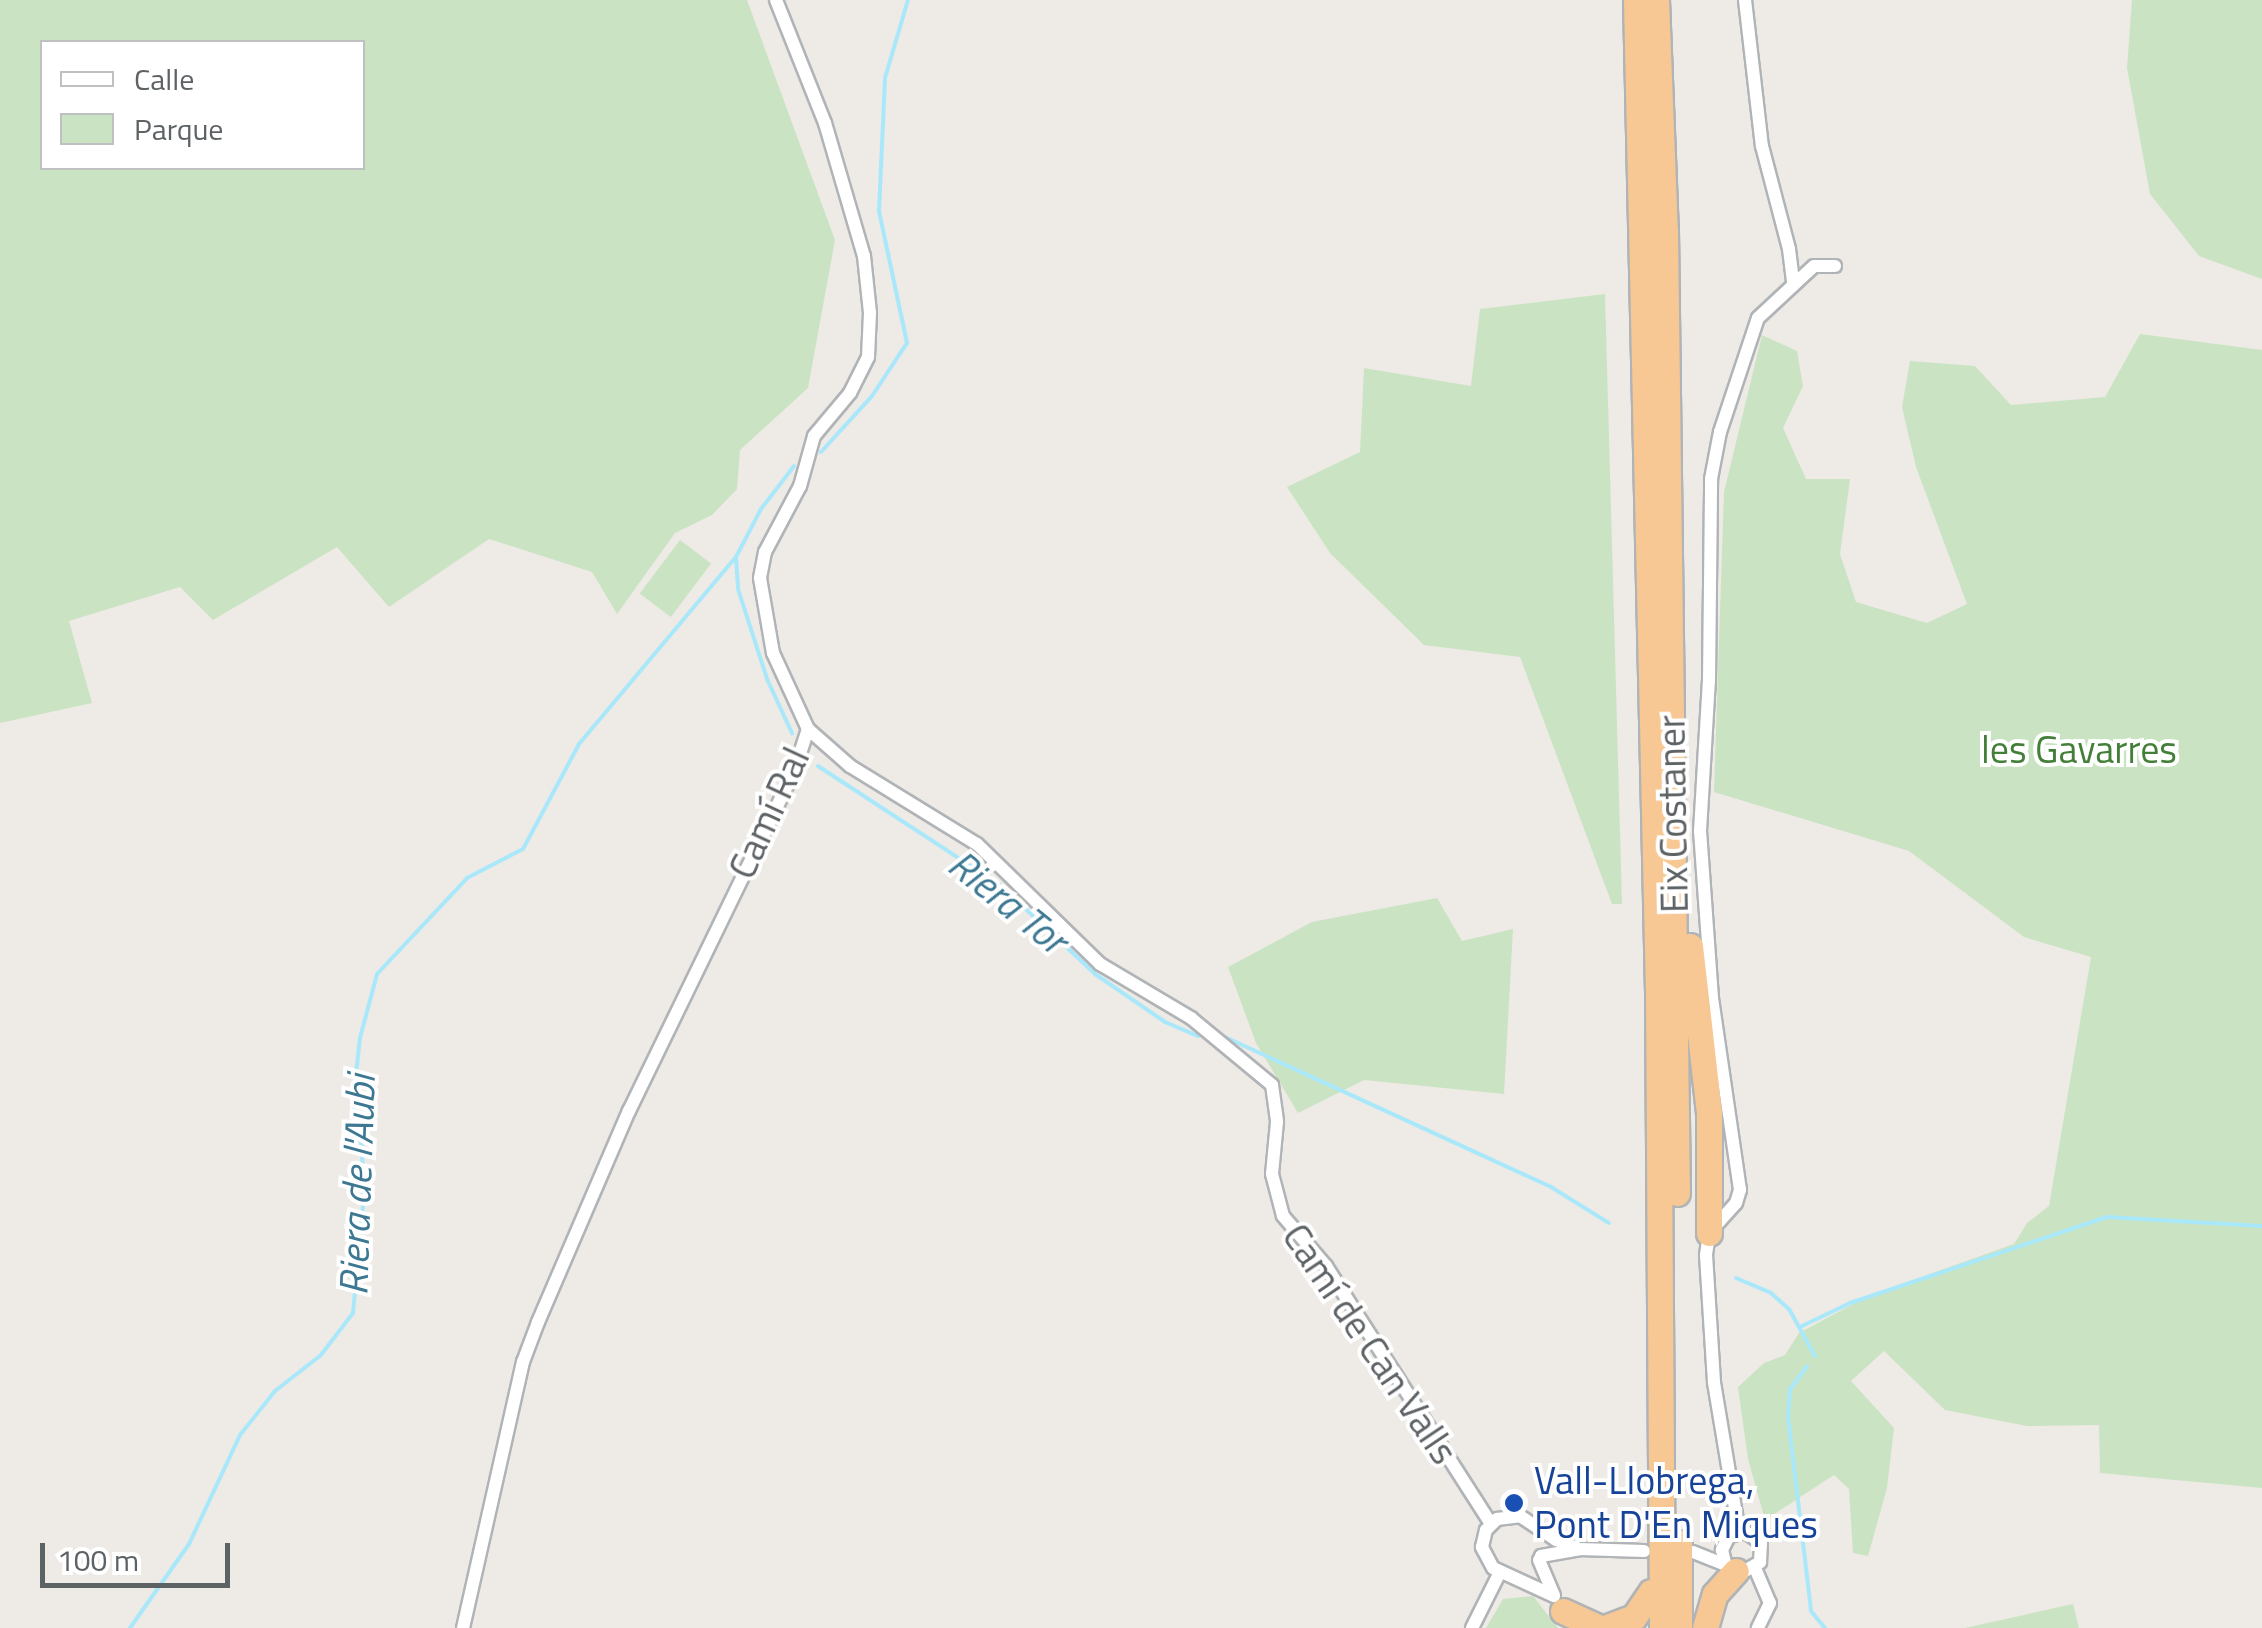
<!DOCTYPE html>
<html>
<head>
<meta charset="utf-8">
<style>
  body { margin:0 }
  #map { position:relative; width:2262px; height:1628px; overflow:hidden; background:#eeeae5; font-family:"Titillium Web",sans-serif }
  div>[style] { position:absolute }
  .green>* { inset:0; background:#cae4c3; transform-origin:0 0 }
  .stream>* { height:4px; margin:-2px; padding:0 2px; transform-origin:2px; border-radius:2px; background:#a9e8fa }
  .roads { filter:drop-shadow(2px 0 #b0b4b7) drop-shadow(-2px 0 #b0b4b7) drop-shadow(0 2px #b0b4b7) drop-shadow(0 -2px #b0b4b7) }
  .minor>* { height:12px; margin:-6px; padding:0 6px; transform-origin:6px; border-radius:6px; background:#fff }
  .motorway>* { height:25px; margin:-12.5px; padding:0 12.5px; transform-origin:12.5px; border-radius:12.5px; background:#f7c893 }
  .dots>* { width:28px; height:28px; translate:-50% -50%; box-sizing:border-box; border:5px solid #fff; border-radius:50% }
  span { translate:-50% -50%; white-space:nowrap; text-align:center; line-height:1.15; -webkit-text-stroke:8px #fff; paint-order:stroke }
  .park-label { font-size:38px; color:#447f39 }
  .street-label { font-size:38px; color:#5d6265 }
  .transit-label { font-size:38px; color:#164399 }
  .left { translate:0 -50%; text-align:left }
  .water-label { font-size:40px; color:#3d7892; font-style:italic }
  .legend { position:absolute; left:40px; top:40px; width:325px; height:130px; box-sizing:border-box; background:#fff; border:2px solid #bec0c1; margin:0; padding:12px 18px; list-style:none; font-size:30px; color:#5d6265 }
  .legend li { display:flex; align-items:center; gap:20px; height:50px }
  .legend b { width:50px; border:2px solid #bec0c1 }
  .scale { position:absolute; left:40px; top:1543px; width:190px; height:45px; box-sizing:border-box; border:5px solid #5d6265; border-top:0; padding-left:12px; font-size:30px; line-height:35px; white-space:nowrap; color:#5d6265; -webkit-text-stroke:8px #fff; paint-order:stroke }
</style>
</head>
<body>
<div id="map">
  <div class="green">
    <i style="clip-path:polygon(evenodd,0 0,747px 0,835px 240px,808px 388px,740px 450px,737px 489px,712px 515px,675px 533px,617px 614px,592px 572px,489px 539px,389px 607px,337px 547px,213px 620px,180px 587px,69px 621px,92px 703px,0 723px,0 0,42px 42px,362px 42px,362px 168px,42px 168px,42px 42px)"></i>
    <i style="clip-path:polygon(2132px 0,2262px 0,2262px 279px,2199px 256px,2150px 194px,2127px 68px)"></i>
    <i style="clip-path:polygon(1605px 294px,1622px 904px,1612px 904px,1520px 657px,1424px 645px,1330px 553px,1287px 487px,1360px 452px,1364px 368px,1471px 386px,1480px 309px)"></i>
    <i style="clip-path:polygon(2140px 334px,2262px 350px,2262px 1488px,2100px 1473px,2099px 1425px,2027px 1426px,1945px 1410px,1884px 1351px,1851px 1381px,1894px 1428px,1887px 1488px,1868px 1556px,1853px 1553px,1849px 1489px,1834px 1475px,1765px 1520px,1748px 1459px,1738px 1387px,1764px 1363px,1785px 1355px,1799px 1333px,1868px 1296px,2014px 1244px,2027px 1223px,2049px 1206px,2091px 957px,2024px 937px,1909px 851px,1714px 792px,1724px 492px,1762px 335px,1797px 351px,1803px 386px,1783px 428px,1806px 479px,1850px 479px,1840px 554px,1856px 602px,1927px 623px,1967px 604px,1916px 467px,1902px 407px,1910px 361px,1975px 366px,2011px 405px,2105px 397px)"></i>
    <i style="left:680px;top:540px;width:39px;height:67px;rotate:37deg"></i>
    <i style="clip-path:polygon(1437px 898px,1462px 941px,1513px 929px,1504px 1094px,1364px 1080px,1298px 1113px,1256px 1043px,1228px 967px,1312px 922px)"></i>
    <i style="clip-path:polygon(1533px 1596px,1558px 1628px,1486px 1628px,1503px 1599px)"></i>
    <i style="clip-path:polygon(2073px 1604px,2079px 1628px,1965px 1628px)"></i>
  </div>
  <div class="stream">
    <i style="left:821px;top:452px;width:76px;rotate:-47.7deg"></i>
    <i style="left:872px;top:396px;width:64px;rotate:-56.6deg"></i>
    <i style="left:907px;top:343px;width:135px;rotate:-102deg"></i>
    <i style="left:879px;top:211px;width:133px;rotate:-87.4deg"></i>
    <i style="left:885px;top:78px;width:81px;rotate:-73.6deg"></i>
    <i style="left:736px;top:558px;width:31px;rotate:86deg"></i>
    <i style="left:738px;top:589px;width:95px;rotate:72.1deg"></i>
    <i style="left:767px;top:679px;width:60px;rotate:65.2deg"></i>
    <i style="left:818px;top:766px;width:217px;rotate:33.2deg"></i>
    <i style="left:1000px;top:885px;width:130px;rotate:43.1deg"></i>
    <i style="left:1095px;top:974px;width:85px;rotate:34.4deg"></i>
    <i style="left:1165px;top:1022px;width:36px;rotate:23deg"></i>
    <i style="left:1225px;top:1037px;width:359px;rotate:24.7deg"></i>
    <i style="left:1551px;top:1187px;width:68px;rotate:31.8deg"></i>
    <i style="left:1736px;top:1278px;width:38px;rotate:23deg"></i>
    <i style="left:1771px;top:1293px;width:24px;rotate:42deg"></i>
    <i style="left:1789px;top:1309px;width:54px;rotate:61deg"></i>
    <i style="left:1800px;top:1327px;width:55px;rotate:-25.6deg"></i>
    <i style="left:1850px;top:1303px;width:271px;rotate:-18.5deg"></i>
    <i style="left:2107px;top:1217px;width:155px;rotate:3.3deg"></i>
    <i style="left:1807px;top:1366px;width:29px;rotate:126deg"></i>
    <i style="left:1790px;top:1389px;width:28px;rotate:94deg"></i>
    <i style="left:1788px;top:1417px;width:195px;rotate:83.2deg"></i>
    <i style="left:1811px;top:1611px;width:22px;rotate:51deg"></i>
    <i style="left:130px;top:1628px;width:103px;rotate:-54.9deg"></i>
    <i style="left:189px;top:1544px;width:120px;rotate:-64.9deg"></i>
    <i style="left:240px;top:1435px;width:56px;rotate:-51.5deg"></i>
    <i style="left:275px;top:1391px;width:58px;rotate:-38deg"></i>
    <i style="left:321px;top:1355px;width:53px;rotate:-52.7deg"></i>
    <i style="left:353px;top:1313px;width:108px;rotate:-84.7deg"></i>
    <i style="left:363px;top:1205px;width:58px;rotate:-91deg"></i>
    <i style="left:362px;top:1147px;width:46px;rotate:-101.3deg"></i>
    <i style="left:353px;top:1102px;width:64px;rotate:-83.8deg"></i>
    <i style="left:360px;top:1038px;width:66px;rotate:-75.1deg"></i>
    <i style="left:377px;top:974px;width:132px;rotate:-46.8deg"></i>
    <i style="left:467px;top:878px;width:63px;rotate:-27.4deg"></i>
    <i style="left:523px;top:849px;width:119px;rotate:-61.9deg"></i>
    <i style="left:579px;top:744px;width:244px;rotate:-50deg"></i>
    <i style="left:736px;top:557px;width:54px;rotate:-62.5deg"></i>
    <i style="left:761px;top:509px;width:54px;rotate:-52.5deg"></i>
  </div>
  <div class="roads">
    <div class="minor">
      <i style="left:776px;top:0;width:132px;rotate:68.3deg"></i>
      <i style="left:825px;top:123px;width:139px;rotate:73.7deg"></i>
      <i style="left:864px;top:256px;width:57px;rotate:84deg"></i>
      <i style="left:870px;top:313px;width:44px;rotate:92.6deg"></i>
      <i style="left:868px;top:357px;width:40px;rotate:116.6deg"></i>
      <i style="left:850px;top:393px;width:56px;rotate:129.9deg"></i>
      <i style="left:814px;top:436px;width:52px;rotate:105.6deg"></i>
      <i style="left:800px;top:486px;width:75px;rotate:117.9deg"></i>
      <i style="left:765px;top:552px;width:26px;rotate:101deg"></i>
      <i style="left:760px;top:578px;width:76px;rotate:80.2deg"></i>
      <i style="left:773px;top:653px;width:84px;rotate:65.3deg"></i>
      <i style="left:808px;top:729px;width:56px;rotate:41.4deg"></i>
      <i style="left:850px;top:766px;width:149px;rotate:31.6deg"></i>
      <i style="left:977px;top:844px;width:172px;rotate:44.3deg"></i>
      <i style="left:1100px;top:964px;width:106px;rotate:30.7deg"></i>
      <i style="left:1191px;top:1018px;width:105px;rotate:39.6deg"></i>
      <i style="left:1272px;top:1085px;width:37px;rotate:82deg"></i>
      <i style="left:1277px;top:1122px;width:52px;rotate:95.5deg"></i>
      <i style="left:1272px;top:1174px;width:43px;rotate:75.3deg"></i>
      <i style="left:1283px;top:1216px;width:66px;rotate:49.3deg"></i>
      <i style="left:1326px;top:1266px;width:306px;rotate:57.4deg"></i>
      <i style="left:1745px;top:0;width:147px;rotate:83.4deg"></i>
      <i style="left:1762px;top:146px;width:106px;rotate:75.3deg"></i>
      <i style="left:1789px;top:249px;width:32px;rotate:83deg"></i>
      <i style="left:1739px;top:1532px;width:152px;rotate:-99.5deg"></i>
      <i style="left:1714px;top:1382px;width:127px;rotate:-93.6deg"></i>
      <i style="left:1706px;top:1255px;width:22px;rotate:-82deg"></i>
      <i style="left:1709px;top:1233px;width:40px;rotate:-48deg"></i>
      <i style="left:1736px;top:1203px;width:14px;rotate:-73deg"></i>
      <i style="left:1740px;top:1190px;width:194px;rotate:-98.3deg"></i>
      <i style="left:1712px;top:998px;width:167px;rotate:-94.1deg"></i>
      <i style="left:1700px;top:831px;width:150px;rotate:-86.6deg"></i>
      <i style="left:1709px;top:681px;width:202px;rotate:-89.4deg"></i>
      <i style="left:1711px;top:479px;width:48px;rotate:-79.2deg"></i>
      <i style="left:1720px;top:432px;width:120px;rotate:-71.6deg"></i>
      <i style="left:1758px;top:318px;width:76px;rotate:-42.9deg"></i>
      <i style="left:1814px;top:266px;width:21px"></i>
      <i style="left:1693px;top:1552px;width:54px;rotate:21.8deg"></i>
      <i style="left:1743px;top:1572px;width:20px;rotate:-30deg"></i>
      <i style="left:1760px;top:1562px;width:19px;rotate:-87deg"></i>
      <i style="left:1761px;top:1543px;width:19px;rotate:-144deg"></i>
      <i style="left:1746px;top:1532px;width:17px;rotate:167deg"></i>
      <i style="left:1729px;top:1536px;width:16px;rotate:117deg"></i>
      <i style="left:1722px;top:1550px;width:12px;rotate:76deg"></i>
      <i style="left:1541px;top:1556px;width:39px;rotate:-10deg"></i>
      <i style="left:1579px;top:1549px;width:65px;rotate:1.8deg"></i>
      <i style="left:1539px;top:1560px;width:38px;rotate:67deg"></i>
      <i style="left:1755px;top:1568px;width:38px;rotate:67deg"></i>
      <i style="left:1770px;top:1603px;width:28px;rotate:116deg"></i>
      <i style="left:1554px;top:1596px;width:67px;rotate:-155.3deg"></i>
      <i style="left:1493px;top:1568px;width:24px;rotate:-118deg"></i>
      <i style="left:1482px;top:1547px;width:17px;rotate:-77deg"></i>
      <i style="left:1486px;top:1530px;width:16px;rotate:-45deg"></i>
      <i style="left:1497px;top:1519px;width:23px;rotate:-7deg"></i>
      <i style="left:1520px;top:1516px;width:43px;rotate:33.7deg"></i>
      <i style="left:1556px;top:1540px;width:25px;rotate:21deg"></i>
      <i style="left:463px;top:1628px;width:273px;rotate:-77.3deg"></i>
      <i style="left:523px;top:1362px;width:43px;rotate:-69.4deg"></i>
      <i style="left:538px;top:1322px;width:230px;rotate:-66.7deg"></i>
      <i style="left:629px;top:1111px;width:380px;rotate:-64.1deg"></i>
      <i style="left:795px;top:769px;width:42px;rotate:-72deg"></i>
      <i style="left:1472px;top:1628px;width:63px;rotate:-63.4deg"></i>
    </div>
    <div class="motorway">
      <i style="left:1636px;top:0;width:990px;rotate:88.73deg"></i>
      <i style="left:1658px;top:990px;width:638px;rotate:89.64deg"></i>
      <i style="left:1656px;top:0;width:231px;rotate:87.8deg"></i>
      <i style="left:1665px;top:231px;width:962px;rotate:89.29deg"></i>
      <i style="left:1690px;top:946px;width:168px;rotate:83.5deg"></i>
      <i style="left:1709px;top:1113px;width:120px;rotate:90deg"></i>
      <i style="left:1679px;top:1543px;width:85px;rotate:90deg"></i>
      <i style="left:1563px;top:1611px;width:41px;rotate:24.7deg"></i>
      <i style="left:1605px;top:1628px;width:31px;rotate:-21deg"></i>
      <i style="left:1634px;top:1617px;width:30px;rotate:-56deg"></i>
      <i style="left:1705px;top:1628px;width:35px;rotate:-74deg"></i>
      <i style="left:1715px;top:1594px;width:31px;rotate:-48deg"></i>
    </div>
  </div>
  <div class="dots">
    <i style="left:1514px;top:1503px;background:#1a4fb4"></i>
  </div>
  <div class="park-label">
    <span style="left:2079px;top:750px">les Gavarres</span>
  </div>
  <div class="street-label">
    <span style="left:769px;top:813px;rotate:-65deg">Camí Ral</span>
    <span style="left:1673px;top:814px;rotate:-91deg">Eix Costaner</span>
    <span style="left:1370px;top:1344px;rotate:56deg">Camí de Can Valls</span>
  </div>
  <div class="transit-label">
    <span class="left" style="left:1534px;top:1503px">Vall-Llobrega,<br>Pont D'En Miques</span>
  </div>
  <div class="water-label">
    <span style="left:1008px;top:902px;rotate:39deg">Riera Tor</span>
    <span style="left:357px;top:1185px;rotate:-88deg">Riera de l'Aubi</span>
  </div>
  <ul class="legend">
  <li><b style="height:12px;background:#fff"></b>Calle</li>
  <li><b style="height:28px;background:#cae4c3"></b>Parque</li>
  </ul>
  <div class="scale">100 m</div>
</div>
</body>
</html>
